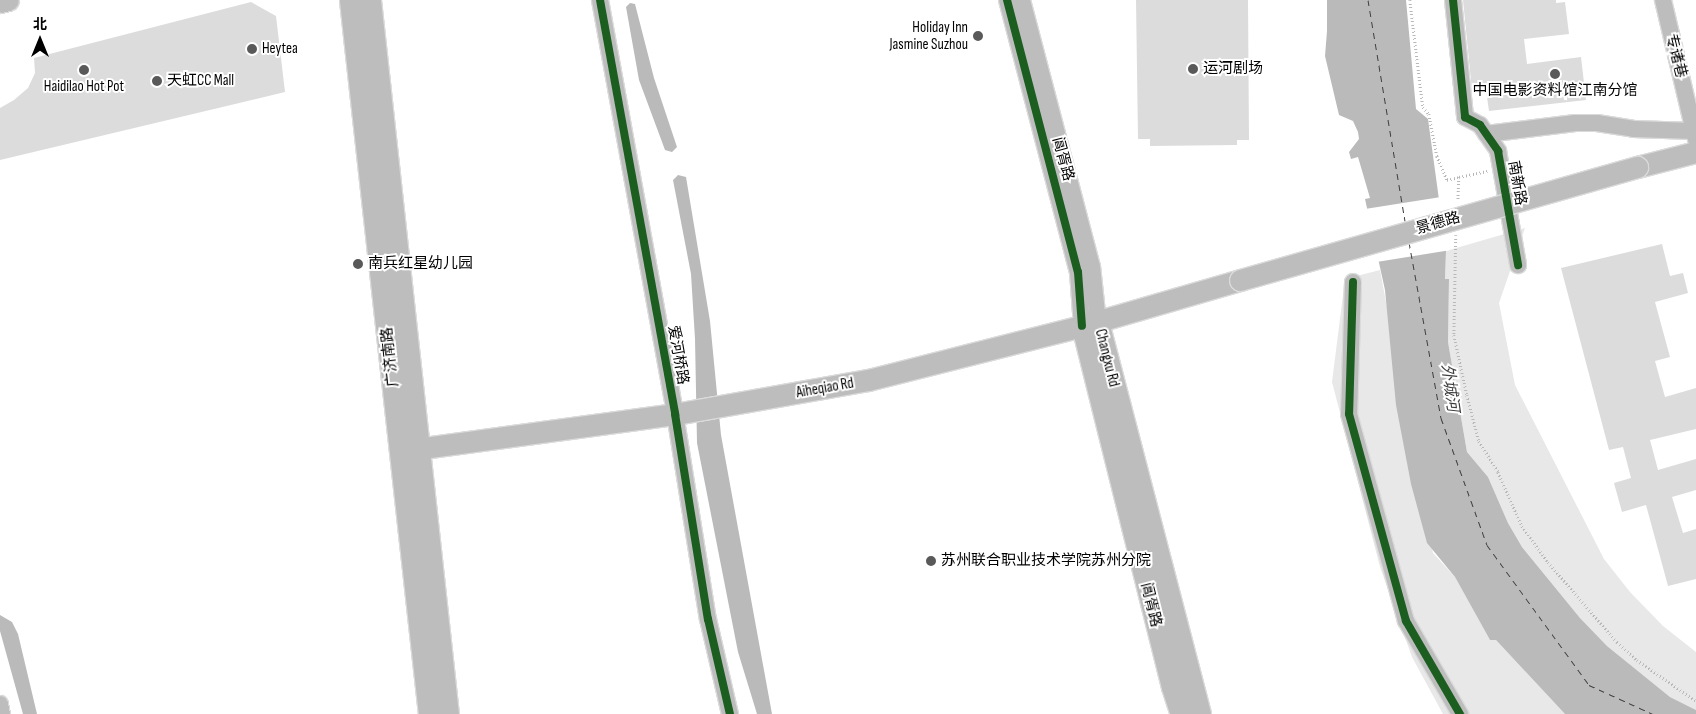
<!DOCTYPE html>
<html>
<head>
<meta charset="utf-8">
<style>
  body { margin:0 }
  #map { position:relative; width:1696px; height:714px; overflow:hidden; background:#fff; font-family:"Sofia Sans Condensed","Noto Sans SC",sans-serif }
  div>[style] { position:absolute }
  .green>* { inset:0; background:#e8e8e8 }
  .water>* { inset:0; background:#bababa }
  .pier>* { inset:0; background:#fff; transform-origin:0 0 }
  .ferry>* { height:1px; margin-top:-0.5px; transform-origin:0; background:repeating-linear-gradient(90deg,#3e3e3e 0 6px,transparent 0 11px) }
  .building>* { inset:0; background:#dcdcdc }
  .path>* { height:2.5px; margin-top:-1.25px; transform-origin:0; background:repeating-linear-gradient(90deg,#b8b8b8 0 1px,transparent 0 3.5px) }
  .roads { filter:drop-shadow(1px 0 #dbdbdb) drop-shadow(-1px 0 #dbdbdb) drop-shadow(0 1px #dbdbdb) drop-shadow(0 -1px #dbdbdb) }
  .minor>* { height:16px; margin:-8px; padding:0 8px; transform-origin:8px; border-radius:8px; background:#bdbdbd }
  .major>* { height:21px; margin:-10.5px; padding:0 10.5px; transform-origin:10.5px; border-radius:10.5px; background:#bdbdbd }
  .bridges { filter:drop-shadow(1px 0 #dbdbdb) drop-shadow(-1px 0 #dbdbdb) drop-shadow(0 1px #dbdbdb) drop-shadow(0 -1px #dbdbdb) }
  .major-bridge>* { height:21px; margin:-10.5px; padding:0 10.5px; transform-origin:10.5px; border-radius:10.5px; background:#bdbdbd }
  .cycleway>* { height:8px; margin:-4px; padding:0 4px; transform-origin:4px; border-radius:4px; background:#1b5e20 }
  .dots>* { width:14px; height:14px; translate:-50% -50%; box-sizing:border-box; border:2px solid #fff; border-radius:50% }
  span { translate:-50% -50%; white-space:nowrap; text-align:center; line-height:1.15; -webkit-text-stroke:4px #fff; paint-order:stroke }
  .poi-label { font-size:15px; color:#000 }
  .right { translate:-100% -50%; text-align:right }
  .left { translate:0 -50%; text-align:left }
  .street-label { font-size:15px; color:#000 }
  .water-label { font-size:16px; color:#3e3e3e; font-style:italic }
  .north { position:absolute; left:15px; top:15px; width:50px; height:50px; -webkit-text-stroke:4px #fff; paint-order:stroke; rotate:0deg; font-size:14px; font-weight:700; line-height:20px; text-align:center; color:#000 }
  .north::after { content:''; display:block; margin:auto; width:18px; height:22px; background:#000; clip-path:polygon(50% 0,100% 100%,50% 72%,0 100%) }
</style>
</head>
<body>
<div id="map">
  <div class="green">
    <i style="clip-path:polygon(1525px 228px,1499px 303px,1515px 385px,1604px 559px,1630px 592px,1663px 626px,1696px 652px,1696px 710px,1670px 697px,1607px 646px,1580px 618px,1522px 547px,1508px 523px,1488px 477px,1467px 452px,1448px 342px,1449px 280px,1445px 279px,1446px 251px)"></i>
    <i style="clip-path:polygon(1380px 270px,1433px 553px,1455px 577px,1490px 640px,1496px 640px,1565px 714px,1443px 714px,1412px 657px,1380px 567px,1332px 382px,1345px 279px)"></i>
  </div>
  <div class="water">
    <i style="clip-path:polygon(1327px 0,1406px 0,1416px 109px,1428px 119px,1446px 251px,1445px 279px,1449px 279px,1448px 342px,1467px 452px,1488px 477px,1508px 523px,1522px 547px,1580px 618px,1607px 646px,1670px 697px,1696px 710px,1696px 714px,1565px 714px,1496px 640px,1490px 640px,1455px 577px,1427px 543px,1411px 484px,1396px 405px,1385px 290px,1365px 199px,1370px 198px,1358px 157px,1351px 159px,1349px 152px,1359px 139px,1358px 132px,1353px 121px,1339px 115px,1325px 56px,1327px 31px)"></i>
    <i style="clip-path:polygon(630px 3px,635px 4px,654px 78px,677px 147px,672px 152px,665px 150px,639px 80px,626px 7px)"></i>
    <i style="clip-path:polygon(678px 175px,686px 177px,710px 321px,721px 435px,772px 714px,757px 714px,738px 652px,697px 443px,695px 339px,691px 274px,673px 180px)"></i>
    <i style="clip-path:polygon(0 615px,12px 622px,18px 634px,37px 714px,23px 714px,0 631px)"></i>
  </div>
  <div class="pier">
    <i style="left:1441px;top:197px;width:54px;height:77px;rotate:81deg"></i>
  </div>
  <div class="ferry">
    <i style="left:1368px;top:0;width:224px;rotate:80.5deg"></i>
    <i style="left:1409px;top:242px;width:179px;rotate:79.7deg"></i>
    <i style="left:1441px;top:418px;width:135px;rotate:70.1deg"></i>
    <i style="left:1487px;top:545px;width:173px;rotate:53.9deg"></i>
    <i style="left:1589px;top:685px;width:70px;rotate:24.4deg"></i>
  </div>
  <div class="building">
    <i style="clip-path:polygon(1136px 0,1248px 0,1249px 140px,1237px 140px,1237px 145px,1150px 146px,1150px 139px,1138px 139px)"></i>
    <i style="clip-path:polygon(1463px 0,1556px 0,1556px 3px,1565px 2px,1569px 34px,1524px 39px,1527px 64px,1581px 57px,1586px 100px,1489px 111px,1486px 90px,1472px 91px)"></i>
    <i style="clip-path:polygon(251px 2px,276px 16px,285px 92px,0 160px,0 108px,14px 100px,28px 88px,35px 73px,34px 58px)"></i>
    <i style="clip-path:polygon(1662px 244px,1670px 276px,1683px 273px,1688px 293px,1655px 302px,1670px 357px,1655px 361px,1665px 397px,1696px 388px,1696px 429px,1650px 440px,1658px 470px,1696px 459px,1696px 490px,1672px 497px,1683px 533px,1696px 529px,1696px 579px,1668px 586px,1646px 505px,1622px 512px,1614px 483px,1631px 478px,1623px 447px,1609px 450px,1561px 268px)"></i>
  </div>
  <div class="path">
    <i style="left:1410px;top:0;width:108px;rotate:83.1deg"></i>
    <i style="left:1423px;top:107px;width:9px;rotate:49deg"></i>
    <i style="left:1429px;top:114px;width:43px;rotate:79.2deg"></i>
    <i style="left:1437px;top:156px;width:26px;rotate:67deg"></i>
    <i style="left:1447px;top:180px;width:12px;rotate:-14deg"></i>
    <i style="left:1459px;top:177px;width:23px;rotate:92deg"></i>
    <i style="left:1459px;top:177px;width:29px;rotate:-12deg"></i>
    <i style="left:1456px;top:235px;width:100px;rotate:91.1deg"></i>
    <i style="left:1454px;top:335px;width:61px;rotate:77.8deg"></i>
    <i style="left:1467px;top:395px;width:48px;rotate:75.4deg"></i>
    <i style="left:1479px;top:441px;width:36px;rotate:58deg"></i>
    <i style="left:1498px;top:472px;width:59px;rotate:66deg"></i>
    <i style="left:1522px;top:526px;width:44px;rotate:54.2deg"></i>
    <i style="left:1548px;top:562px;width:106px;rotate:49.2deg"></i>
    <i style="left:1617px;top:642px;width:27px;rotate:42deg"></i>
    <i style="left:1637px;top:660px;width:72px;rotate:34.8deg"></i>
  </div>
  <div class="roads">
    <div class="minor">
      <i style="left:600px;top:0;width:421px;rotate:79.7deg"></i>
      <i style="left:675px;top:414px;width:208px;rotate:80.9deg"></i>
      <i style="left:708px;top:619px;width:98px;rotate:77deg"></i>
      <i style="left:1007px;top:0;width:281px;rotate:75.4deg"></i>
      <i style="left:1078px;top:272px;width:54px;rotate:85.8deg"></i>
      <i style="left:1022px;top:0;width:275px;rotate:75.3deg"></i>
      <i style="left:1092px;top:266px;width:56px;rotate:83.9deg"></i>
      <i style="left:1453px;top:0;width:118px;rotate:84.1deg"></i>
      <i style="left:1465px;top:117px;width:17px;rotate:28deg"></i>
      <i style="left:1480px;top:125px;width:32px;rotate:55deg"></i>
      <i style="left:1498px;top:151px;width:116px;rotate:80deg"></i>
      <i style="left:1663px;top:0;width:144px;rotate:76.7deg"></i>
      <i style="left:1486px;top:134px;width:90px;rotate:-7deg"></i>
      <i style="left:1575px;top:123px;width:22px"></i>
      <i style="left:1597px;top:123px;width:36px;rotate:9deg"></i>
      <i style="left:1633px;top:129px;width:61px;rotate:1.9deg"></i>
      <i style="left:1353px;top:282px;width:132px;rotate:91.7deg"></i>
      <i style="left:1349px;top:414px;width:215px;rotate:74.6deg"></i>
      <i style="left:1406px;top:621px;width:108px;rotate:59.9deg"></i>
      <i style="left:0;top:704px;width:10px;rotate:79deg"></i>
    </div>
    <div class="major">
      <i style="left:350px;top:0;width:718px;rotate:83.69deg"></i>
      <i style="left:370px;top:0;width:718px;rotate:83.77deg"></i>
      <i style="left:0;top:2px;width:8px;rotate:-14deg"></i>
      <i style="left:1637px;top:167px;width:61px;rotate:-14.3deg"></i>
      <i style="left:1098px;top:322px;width:405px;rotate:75.4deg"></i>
      <i style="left:1082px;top:326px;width:372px;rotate:76deg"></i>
      <i style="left:1172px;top:687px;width:28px;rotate:72deg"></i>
      <i style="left:401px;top:451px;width:276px;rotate:-7.7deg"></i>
      <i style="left:675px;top:414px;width:196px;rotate:-10deg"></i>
      <i style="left:868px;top:380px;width:221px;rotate:-14.2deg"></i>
      <i style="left:1082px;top:326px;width:165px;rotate:-16.2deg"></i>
    </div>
  </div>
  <div class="bridges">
    <div class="major-bridge">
      <i style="left:1240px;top:280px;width:413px;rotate:-15.9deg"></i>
    </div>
  </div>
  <div class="cycleway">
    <i style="left:600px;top:0;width:421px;rotate:79.7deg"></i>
    <i style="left:675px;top:414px;width:208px;rotate:80.9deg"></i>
    <i style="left:708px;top:619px;width:98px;rotate:77deg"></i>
    <i style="left:1007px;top:0;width:281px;rotate:75.4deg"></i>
    <i style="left:1078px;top:272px;width:54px;rotate:85.8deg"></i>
    <i style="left:1453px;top:0;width:118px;rotate:84.1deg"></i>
    <i style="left:1465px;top:117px;width:17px;rotate:28deg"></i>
    <i style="left:1480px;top:125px;width:32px;rotate:55deg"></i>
    <i style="left:1498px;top:151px;width:116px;rotate:80deg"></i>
    <i style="left:1353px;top:282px;width:132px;rotate:91.7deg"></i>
    <i style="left:1349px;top:414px;width:215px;rotate:74.6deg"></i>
    <i style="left:1406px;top:621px;width:108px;rotate:59.9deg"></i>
  </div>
  <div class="dots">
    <i style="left:978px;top:36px;background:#595959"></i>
    <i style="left:252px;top:49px;background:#595959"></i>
    <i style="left:1193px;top:69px;background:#595959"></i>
    <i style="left:84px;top:70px;background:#595959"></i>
    <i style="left:1555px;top:74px;background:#595959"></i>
    <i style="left:157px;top:81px;background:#595959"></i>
    <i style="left:358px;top:264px;background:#595959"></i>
    <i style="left:931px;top:561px;background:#595959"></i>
  </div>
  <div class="poi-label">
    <span class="right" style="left:968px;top:36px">Holiday Inn<br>Jasmine Suzhou</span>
    <span class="left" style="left:262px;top:49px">Heytea</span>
    <span class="left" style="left:1203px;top:69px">运河剧场</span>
    <span class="left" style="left:167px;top:81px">天虹CC Mall</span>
    <span style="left:84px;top:87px">Haidilao Hot Pot</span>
    <span style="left:1555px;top:91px">中国电影资料馆江南分馆</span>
    <span class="left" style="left:368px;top:264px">南兵红星幼儿园</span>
    <span class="left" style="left:941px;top:561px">苏州联合职业技术学院苏州分院</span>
  </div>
  <div class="street-label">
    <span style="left:1676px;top:56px;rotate:76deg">专诸巷</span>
    <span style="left:1063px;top:159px;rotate:75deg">阊胥路</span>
    <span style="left:1517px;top:183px;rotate:80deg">南新路</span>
    <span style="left:1438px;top:223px;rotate:-16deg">景德路</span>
    <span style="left:678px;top:355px;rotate:80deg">爱河桥路</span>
    <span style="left:390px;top:357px;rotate:-96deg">广济南路</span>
    <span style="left:1107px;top:358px;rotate:76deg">Changxu Rd</span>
    <span style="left:825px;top:388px;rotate:-10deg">Aiheqiao Rd</span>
    <span style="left:1151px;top:605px;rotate:76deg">阊胥路</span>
  </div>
  <div class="water-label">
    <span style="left:1449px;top:388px;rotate:82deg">外城河</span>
  </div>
  <div class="north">北</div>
</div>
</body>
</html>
